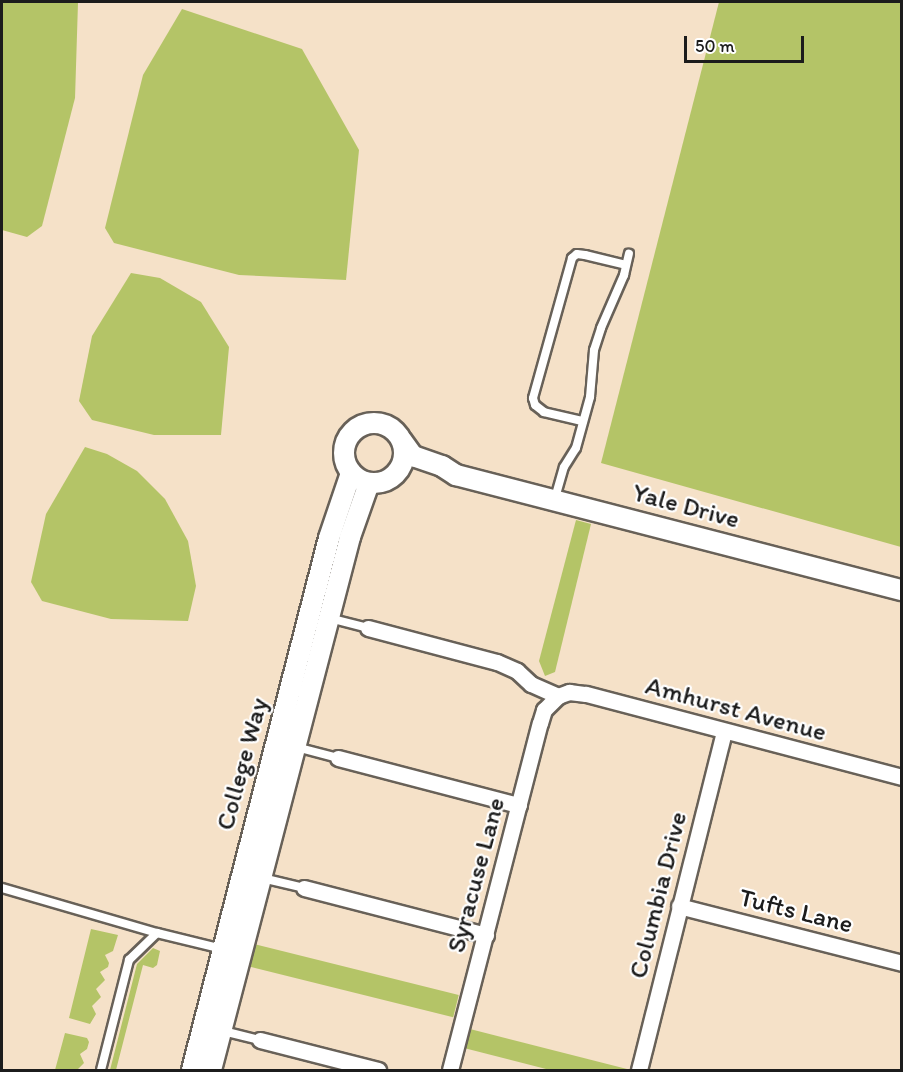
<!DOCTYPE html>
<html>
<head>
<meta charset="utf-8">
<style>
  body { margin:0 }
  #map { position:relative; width:903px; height:1072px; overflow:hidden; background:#f5e1c8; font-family:Itim,sans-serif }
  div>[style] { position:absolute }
  .green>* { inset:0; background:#b4c467; transform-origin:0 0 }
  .roads { filter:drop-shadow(2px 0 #686158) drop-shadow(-2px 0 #686158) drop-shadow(0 2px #686158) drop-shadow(0 -2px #686158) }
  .service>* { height:8px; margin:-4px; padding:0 4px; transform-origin:4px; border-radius:4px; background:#fff }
  .minor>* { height:15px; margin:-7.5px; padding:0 7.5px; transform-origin:7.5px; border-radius:7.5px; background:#fff }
  .tertiary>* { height:20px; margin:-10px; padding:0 10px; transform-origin:10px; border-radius:10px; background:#fff }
  .tertiary>.ring { margin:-10px; padding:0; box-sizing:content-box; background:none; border:20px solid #fff; border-radius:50% }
  span { translate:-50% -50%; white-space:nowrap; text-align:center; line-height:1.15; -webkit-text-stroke:4.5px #fff; paint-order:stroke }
  .street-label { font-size:26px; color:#1c1c1c }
  .frame { position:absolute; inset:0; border:3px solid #1c1c1c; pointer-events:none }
  .scale { position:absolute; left:684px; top:36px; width:120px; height:27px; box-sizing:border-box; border:3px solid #1c1c1c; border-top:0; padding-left:8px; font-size:18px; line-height:21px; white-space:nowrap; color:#1c1c1c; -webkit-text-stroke:4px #fff; paint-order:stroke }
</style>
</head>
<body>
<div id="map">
  <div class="green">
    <i style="clip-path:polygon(2px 2px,78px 2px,75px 98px,42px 226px,27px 237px,2px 230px)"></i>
    <i style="clip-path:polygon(719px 2px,901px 2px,901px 547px,601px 463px)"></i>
    <i style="clip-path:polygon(182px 9px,302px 49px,359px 150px,346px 280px,239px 275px,114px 243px,105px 228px,143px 75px)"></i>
    <i style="clip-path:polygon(131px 273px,160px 278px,201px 302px,229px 347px,221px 435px,154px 435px,92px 420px,79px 401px,92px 336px)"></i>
    <i style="clip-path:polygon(85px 447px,107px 454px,137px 471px,165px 499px,188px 541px,196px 586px,188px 621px,111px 619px,42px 601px,31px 582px,46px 514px)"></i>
    <i style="clip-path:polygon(576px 520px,591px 524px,555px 672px,545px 676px,539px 661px)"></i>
    <i style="clip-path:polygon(91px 929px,118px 935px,113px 951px,105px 955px,109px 963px,108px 967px,100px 972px,105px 980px,96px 989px,101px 997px,92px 1006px,96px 1014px,90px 1024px,69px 1018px)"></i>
    <i style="left:254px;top:944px;width:211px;height:23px;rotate:14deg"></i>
    <i style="clip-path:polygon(153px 948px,160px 951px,157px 965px,153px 968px,143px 965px,116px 1070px,110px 1070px,137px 964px)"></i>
    <i style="clip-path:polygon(470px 1029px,627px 1069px,550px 1070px,464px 1048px)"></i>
    <i style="clip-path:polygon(65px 1033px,87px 1038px,89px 1042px,87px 1049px,80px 1054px,84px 1063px,77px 1070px,55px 1070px)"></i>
  </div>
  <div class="roads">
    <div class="service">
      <i style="left:582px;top:421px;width:39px;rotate:-167deg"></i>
      <i style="left:544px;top:412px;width:11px;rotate:-142deg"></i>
      <i style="left:535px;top:405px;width:7px;rotate:-106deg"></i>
      <i style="left:533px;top:398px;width:145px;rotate:-74.4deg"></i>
      <i style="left:572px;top:258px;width:6px;rotate:-39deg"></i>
      <i style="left:577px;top:254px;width:8px;rotate:7deg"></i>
      <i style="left:585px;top:255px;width:42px;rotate:13.7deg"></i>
      <i style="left:555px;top:498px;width:32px;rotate:-74deg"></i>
      <i style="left:564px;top:467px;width:22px;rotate:-58deg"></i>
      <i style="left:576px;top:448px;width:53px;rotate:-74.6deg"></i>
      <i style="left:590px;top:397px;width:47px;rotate:-85.1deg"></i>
      <i style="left:594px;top:350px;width:23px;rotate:-72deg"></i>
      <i style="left:601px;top:328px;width:58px;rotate:-66.5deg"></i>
      <i style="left:624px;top:275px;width:22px;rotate:-77deg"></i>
      <i style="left:329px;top:618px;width:40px;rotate:14.4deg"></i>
      <i style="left:296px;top:747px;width:43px;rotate:14.7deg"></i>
      <i style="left:262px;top:878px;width:43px;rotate:13.4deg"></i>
      <i style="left:2px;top:888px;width:161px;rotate:16.2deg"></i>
      <i style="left:223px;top:1031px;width:38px;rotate:14deg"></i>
      <i style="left:101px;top:1070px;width:114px;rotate:-75.7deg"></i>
      <i style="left:129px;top:960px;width:39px;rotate:-44deg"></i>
      <i style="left:157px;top:933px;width:67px;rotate:13.8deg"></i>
    </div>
    <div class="minor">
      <i style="left:368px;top:628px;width:133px;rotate:14.8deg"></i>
      <i style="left:497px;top:662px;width:22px;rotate:24deg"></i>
      <i style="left:517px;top:671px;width:19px;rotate:43deg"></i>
      <i style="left:531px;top:684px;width:30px;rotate:24deg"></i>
      <i style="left:338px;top:758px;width:187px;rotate:14.6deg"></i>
      <i style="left:304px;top:888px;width:188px;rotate:14.5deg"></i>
      <i style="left:679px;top:906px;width:230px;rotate:14.3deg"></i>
      <i style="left:260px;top:1040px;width:122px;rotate:14.3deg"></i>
      <i style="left:450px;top:1070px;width:358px;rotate:-75.5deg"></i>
      <i style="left:540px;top:723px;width:14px;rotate:-73deg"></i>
      <i style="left:544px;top:710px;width:20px;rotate:-45deg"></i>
      <i style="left:558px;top:696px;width:12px;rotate:-20deg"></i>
      <i style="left:569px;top:692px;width:17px;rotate:7deg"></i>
      <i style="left:586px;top:694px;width:327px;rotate:14.7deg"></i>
      <i style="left:639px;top:1070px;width:349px;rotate:-75.9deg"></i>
    </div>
    <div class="tertiary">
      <i class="ring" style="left:344px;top:423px;width:40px;height:40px"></i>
      <i style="left:402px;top:441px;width:19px;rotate:54deg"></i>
      <i style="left:413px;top:456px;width:31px;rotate:19deg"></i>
      <i style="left:442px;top:466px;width:17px;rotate:33deg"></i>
      <i style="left:456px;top:475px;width:461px;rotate:14.5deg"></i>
      <i style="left:192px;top:1070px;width:549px;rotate:-75.56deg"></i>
      <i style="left:329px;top:538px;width:69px;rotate:-71.3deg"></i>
      <i style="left:211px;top:1070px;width:551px;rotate:-75.38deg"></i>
      <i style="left:350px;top:537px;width:57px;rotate:-70.6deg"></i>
    </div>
  </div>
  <div class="street-label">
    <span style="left:686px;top:506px;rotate:15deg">Yale Drive</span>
    <span style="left:736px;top:709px;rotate:15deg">Amhurst Avenue</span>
    <span style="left:242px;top:764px;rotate:-75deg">College Way</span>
    <span style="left:476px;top:875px;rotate:-75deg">Syracuse Lane</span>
    <span style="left:658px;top:895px;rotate:-76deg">Columbia Drive</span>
    <span style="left:796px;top:911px;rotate:14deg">Tufts Lane</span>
  </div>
  <div class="frame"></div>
  <div class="scale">50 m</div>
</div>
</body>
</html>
